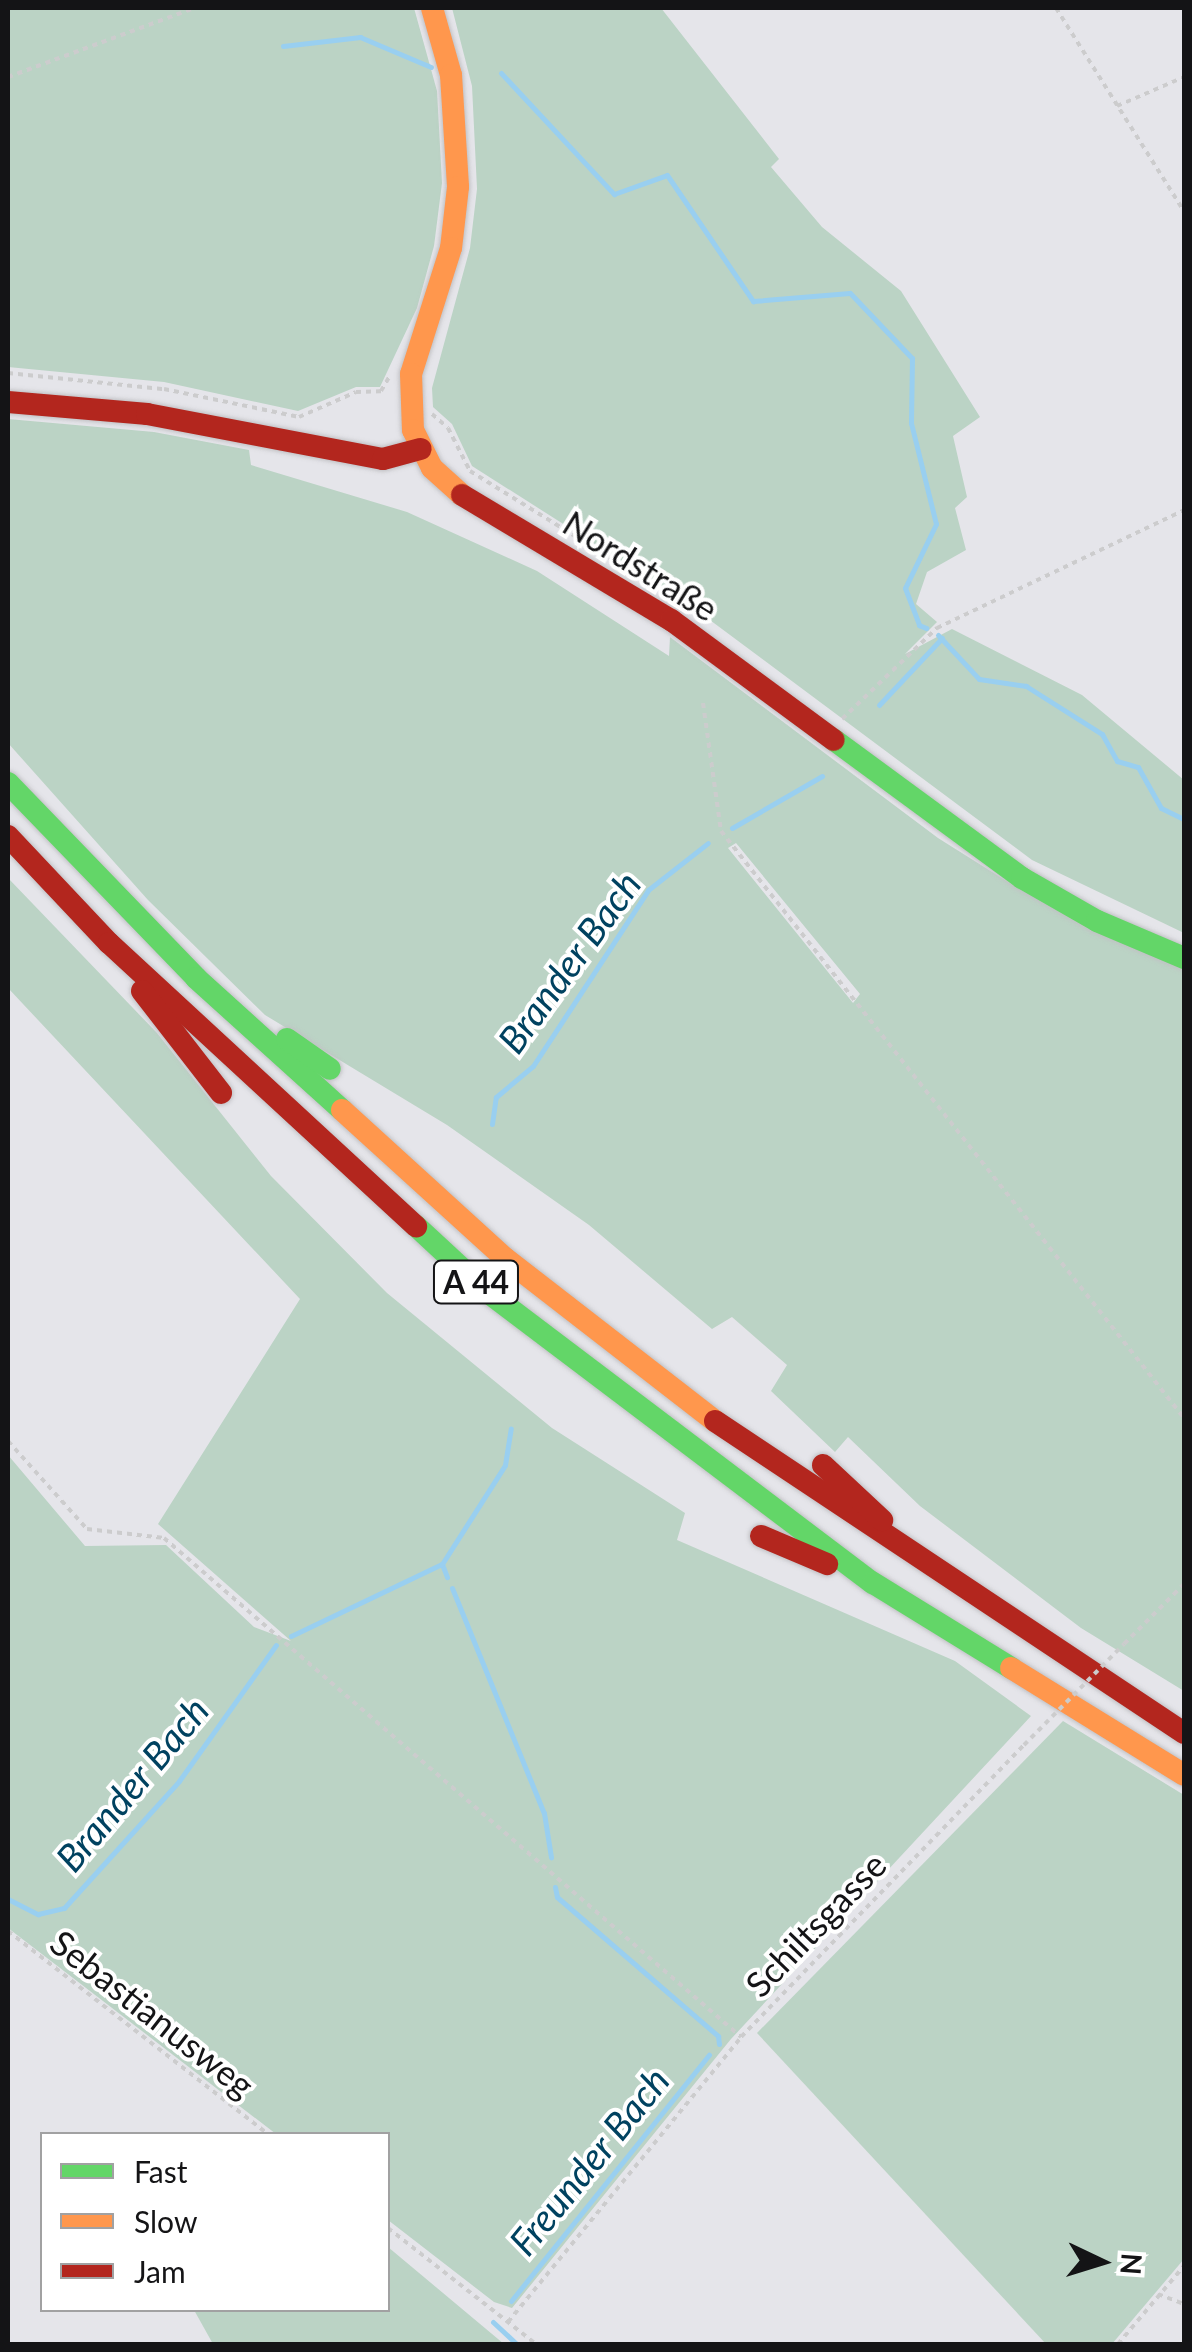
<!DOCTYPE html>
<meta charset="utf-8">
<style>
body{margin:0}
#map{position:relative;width:1192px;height:2352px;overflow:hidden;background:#e5e5ea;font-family:Lato,sans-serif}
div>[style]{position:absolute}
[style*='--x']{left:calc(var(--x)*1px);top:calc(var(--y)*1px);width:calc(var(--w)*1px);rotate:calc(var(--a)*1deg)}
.green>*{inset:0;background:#bbd3c5}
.stream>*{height:5px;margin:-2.5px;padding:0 2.5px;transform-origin:2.5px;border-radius:2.5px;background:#99cff0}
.path>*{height:4px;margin-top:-2px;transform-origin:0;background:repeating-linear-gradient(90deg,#cccccd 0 5px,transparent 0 10px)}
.roads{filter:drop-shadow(0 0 2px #c1c1c4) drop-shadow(0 0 2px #c1c1c4)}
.fast>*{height:22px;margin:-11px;padding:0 11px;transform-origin:11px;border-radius:11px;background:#63d668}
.slow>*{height:22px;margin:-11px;padding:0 11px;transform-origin:11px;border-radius:11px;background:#ff974d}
.jam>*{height:22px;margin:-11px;padding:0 11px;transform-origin:11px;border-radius:11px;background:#b3261e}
.path-bridge>*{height:4px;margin-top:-2px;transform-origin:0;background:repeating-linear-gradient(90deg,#cccccd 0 5px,transparent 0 10px)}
span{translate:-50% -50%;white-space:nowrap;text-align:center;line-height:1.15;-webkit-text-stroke:8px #fff;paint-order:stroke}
.shield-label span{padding:2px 8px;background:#fff;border:2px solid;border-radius:8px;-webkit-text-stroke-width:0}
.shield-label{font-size:32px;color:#141416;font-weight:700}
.street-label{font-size:35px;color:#141416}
.water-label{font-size:38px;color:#004260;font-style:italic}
.frame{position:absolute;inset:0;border:10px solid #141416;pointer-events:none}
.legend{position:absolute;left:40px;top:2132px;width:350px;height:180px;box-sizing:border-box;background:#fff;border:2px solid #a1a1a2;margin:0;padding:12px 18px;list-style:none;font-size:30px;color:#141416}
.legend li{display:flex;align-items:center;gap:20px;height:50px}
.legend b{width:50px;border:2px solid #a1a1a2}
.north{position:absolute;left:1052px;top:2212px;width:100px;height:100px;-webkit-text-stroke:8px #fff;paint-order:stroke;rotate:94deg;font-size:28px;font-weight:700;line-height:40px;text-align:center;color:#141416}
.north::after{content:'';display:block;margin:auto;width:35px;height:45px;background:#141416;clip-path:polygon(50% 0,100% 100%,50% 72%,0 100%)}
</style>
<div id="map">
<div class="green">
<div style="clip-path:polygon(8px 8px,414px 8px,437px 91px,442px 183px,434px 246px,417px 308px,380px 387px,356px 387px,298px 411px,164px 382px,8px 367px)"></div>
<div style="clip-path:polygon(452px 8px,661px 8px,779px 159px,771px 167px,822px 227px,901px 291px,980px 417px,953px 436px,967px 497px,955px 508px,966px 550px,927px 572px,916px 604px,937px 622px,905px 654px,952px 629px,1082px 695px,1184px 780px,1184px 933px,1032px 860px,683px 600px,472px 466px,452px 424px,433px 407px,432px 388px,470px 248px,477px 189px,472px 86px)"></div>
<div style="clip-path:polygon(evenodd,8px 419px,154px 432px,249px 450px,251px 465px,407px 512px,537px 571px,669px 656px,670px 637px,938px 838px,1016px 887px,1092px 931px,1184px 968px,1184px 1691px,1081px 1628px,920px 1506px,848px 1437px,835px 1452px,771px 1391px,787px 1365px,732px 1317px,712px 1329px,589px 1225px,447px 1125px,265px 1015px,148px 900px,8px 743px,8px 419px,736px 843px,860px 994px,853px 1003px,728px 848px,736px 843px)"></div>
<div style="clip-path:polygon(8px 878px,157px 1033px,271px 1176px,387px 1293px,552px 1428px,685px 1513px,677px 1540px,955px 1661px,1031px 1716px,731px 2039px,512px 2308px,494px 2302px,388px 2220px,388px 2134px,276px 2134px,8px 1928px,8px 1455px,85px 1546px,166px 1545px,254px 1627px,291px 1641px,158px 1524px,300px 1299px,8px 988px)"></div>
<div style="clip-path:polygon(1063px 1721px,1184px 1795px,1184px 2259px,1112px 2344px,1046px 2344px,757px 2033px)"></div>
<div style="clip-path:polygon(388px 2247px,504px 2344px,213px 2344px,194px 2310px,388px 2310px)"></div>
</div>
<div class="stream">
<div style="--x:283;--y:46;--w:78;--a:-6.7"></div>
<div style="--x:360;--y:37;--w:77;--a:22.9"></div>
<div style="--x:501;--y:73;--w:166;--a:47"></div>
<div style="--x:614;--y:194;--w:56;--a:-19.7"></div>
<div style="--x:667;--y:175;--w:153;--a:55.7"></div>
<div style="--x:753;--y:301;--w:97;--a:-4.7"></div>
<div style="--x:850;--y:293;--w:90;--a:46.4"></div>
<div style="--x:912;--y:358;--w:65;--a:90.9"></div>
<div style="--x:911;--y:423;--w:104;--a:76.1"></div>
<div style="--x:936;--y:524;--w:71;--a:115.8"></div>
<div style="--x:905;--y:588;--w:40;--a:69"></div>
<div style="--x:919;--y:625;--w:8;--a:23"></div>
<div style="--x:938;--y:635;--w:60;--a:47"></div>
<div style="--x:979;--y:679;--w:48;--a:8.5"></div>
<div style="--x:1026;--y:686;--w:90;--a:32.3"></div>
<div style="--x:1102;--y:734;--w:31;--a:61"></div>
<div style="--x:1117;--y:761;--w:22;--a:16"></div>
<div style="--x:1138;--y:767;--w:47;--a:60.7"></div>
<div style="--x:1161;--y:808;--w:25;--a:26"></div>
<div style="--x:879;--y:705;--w:92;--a:-46.8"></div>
<div style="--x:732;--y:828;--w:104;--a:-30"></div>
<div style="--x:492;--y:1124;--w:27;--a:-82"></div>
<div style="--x:496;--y:1097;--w:48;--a:-40"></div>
<div style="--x:533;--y:1066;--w:210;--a:-56.8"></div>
<div style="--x:648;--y:890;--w:76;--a:-38.1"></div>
<div style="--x:442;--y:1564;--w:14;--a:69"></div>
<div style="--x:452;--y:1588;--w:243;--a:67.8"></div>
<div style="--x:544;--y:1813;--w:45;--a:81"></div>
<div style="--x:291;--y:1636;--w:167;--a:-25.5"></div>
<div style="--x:442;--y:1564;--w:117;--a:-57.5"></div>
<div style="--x:505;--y:1465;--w:37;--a:-81"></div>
<div style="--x:555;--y:1887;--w:10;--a:79"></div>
<div style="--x:557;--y:1897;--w:213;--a:40.8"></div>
<div style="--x:718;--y:2036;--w:8;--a:83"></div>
<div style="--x:8;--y:1899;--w:34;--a:27"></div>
<div style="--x:38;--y:1914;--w:27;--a:-13"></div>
<div style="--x:64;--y:1908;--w:171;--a:-47.8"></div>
<div style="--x:179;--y:1781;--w:167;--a:-54.5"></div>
<div style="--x:511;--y:2301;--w:316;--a:-51.2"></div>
<div style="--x:493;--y:2322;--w:33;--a:43"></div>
</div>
<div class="path">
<div style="--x:1056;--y:8;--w:240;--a:57.8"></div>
<div style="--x:8;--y:77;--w:199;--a:-20.3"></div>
<div style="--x:1117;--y:106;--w:73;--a:-23.4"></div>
<div style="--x:8;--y:373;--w:157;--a:5.9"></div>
<div style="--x:164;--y:389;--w:138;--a:11.7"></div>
<div style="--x:299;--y:417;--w:62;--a:-23.7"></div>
<div style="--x:356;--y:392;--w:25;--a:-2"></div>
<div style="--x:381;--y:391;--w:16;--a:-60"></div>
<div style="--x:432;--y:414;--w:21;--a:41"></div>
<div style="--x:448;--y:428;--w:48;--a:62.9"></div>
<div style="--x:470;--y:471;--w:192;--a:31.8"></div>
<div style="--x:703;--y:703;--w:129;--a:82"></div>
<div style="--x:721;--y:831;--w:748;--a:51.74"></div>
<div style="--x:842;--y:719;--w:132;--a:-43.8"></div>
<div style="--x:937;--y:628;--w:274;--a:-25.5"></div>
<div style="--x:8;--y:1441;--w:118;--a:48.1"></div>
<div style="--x:87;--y:1529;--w:78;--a:6.7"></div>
<div style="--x:164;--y:1538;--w:763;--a:40.85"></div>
<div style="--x:1124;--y:1644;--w:85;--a:-45"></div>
<div style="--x:8;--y:1931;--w:330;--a:38"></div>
<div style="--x:388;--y:2228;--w:188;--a:38.1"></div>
<div style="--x:1158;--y:2294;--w:28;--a:21"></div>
<div style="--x:508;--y:2322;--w:368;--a:-50.7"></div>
<div style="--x:741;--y:2037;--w:407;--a:-45.9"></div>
<div style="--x:1118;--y:2344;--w:102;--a:-49.8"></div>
</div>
<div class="roads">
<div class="fast">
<div style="--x:834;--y:740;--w:233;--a:36.3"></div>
<div style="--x:1022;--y:878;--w:86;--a:29.8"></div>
<div style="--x:1097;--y:921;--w:95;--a:23"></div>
<div style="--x:8;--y:783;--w:271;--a:46"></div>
<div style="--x:196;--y:978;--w:197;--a:42.1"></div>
<div style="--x:287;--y:1039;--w:52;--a:34.9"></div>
<div style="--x:416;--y:1226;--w:94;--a:42.8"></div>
<div style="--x:485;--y:1290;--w:486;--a:37.1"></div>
<div style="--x:873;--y:1583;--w:162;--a:31.6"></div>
</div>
<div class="slow">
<div style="--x:432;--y:8;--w:70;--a:74.2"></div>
<div style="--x:451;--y:75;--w:112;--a:86.4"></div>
<div style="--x:458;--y:187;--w:61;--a:96.5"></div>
<div style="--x:451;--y:248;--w:132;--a:107.6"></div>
<div style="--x:411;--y:374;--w:56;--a:88"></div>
<div style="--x:413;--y:430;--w:42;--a:63.4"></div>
<div style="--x:432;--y:468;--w:40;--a:42"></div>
<div style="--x:342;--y:1110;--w:222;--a:42.3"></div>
<div style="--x:506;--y:1259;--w:264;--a:37.8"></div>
<div style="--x:1011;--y:1668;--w:203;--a:31.7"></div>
</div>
<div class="jam">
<div style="--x:8;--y:402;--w:140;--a:4.9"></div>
<div style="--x:147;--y:414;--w:240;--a:10.8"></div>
<div style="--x:383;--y:459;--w:39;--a:-15"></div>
<div style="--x:462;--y:495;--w:244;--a:30.9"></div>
<div style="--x:671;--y:620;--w:202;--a:36.4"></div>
<div style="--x:8;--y:836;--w:147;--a:46.7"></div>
<div style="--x:109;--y:943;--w:418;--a:42.7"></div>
<div style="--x:142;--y:991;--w:129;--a:52.2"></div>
<div style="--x:715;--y:1421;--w:563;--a:33.63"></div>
<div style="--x:823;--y:1465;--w:81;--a:43"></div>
<div style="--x:761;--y:1536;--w:72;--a:23"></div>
</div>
</div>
<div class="path-bridge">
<div style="--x:1024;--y:1745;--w:142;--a:-45.3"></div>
</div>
<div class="shield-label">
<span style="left:476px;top:1282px">A 44</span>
</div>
<div class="street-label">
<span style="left:641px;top:565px;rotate:32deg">Nordstraße</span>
<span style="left:815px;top:1924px;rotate:-46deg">Schiltsgasse</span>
<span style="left:153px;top:2013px;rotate:38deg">Sebastianusweg</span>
</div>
<div class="water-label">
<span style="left:569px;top:962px;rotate:-54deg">Brander Bach</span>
<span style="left:132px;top:1784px;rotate:-50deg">Brander Bach</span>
<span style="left:589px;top:2161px;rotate:-51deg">Freunder Bach</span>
</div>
<div class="frame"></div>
<ul class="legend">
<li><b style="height:12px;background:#63d668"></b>Fast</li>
<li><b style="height:12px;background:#ff974d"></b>Slow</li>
<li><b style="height:12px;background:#b3261e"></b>Jam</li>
</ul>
<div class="north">N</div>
</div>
